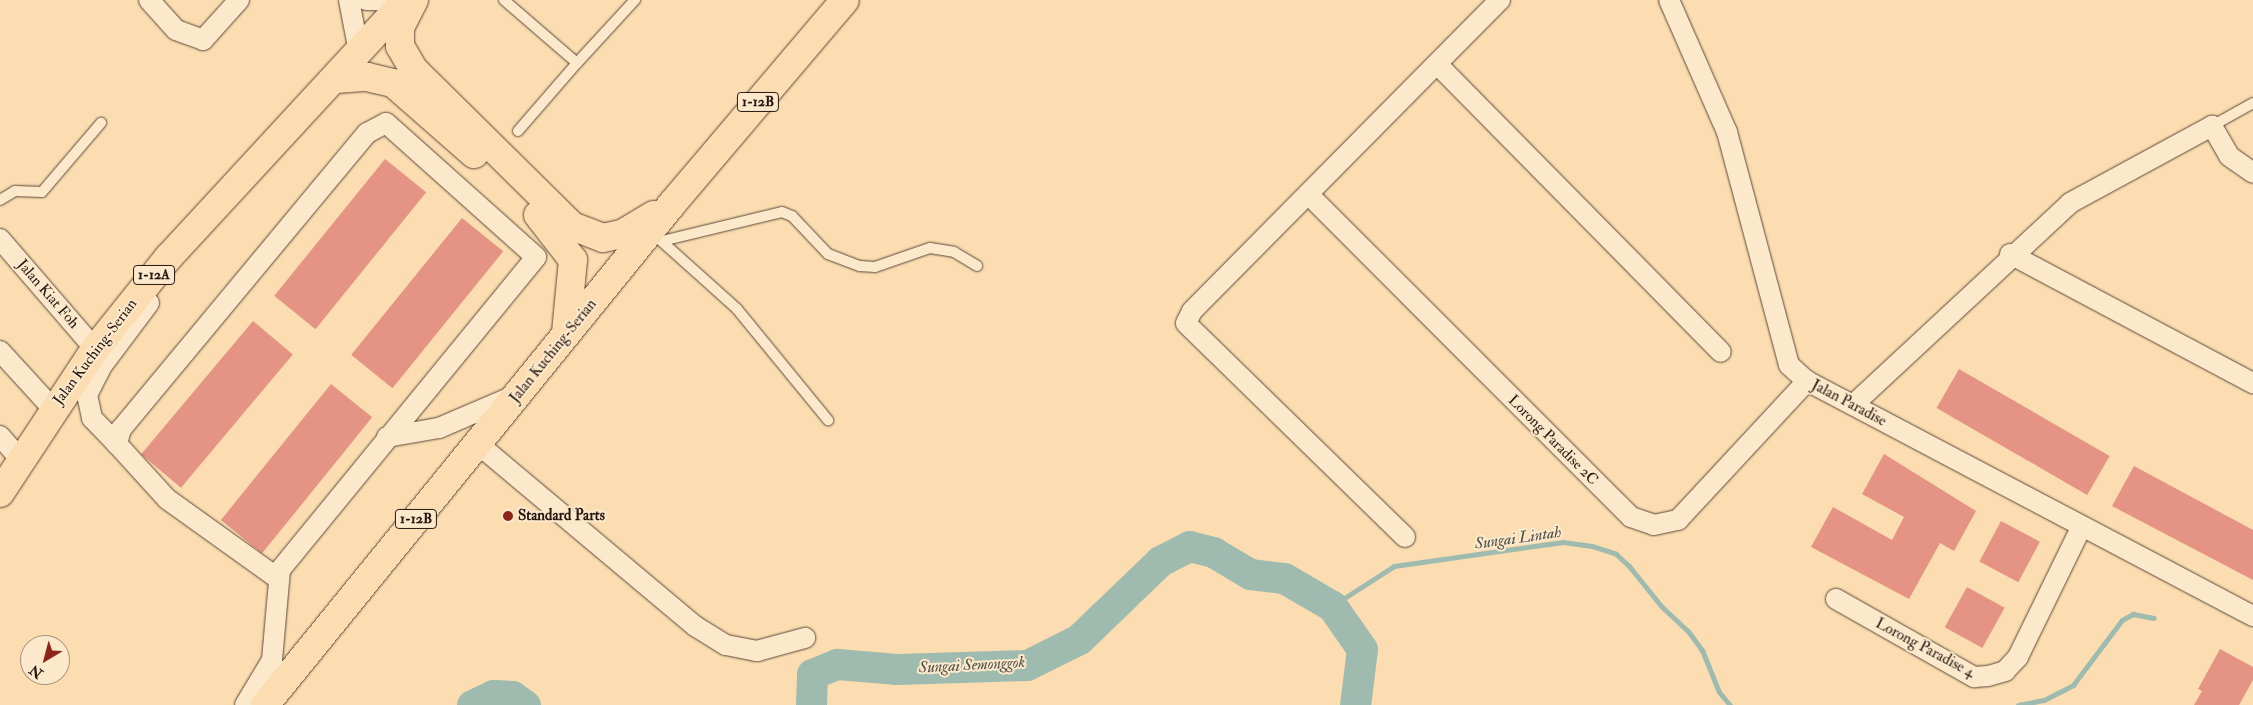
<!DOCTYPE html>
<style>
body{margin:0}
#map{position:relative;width:2253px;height:705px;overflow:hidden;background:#fbddb1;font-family:"IM FELL Double Pica",serif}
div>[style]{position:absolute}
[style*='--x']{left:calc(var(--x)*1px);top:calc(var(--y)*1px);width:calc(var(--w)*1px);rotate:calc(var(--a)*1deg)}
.stream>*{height:5px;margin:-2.5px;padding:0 2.5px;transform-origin:2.5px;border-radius:2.5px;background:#9fbbaf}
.river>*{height:31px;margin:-15.5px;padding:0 15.5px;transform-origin:15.5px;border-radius:15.5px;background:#9fbbaf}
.building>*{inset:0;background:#e59384;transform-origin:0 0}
.roads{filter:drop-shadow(0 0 1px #5c4838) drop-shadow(0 0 1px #5c4838)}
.service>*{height:10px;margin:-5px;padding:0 5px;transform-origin:5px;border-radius:5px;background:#fce9cc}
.minor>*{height:20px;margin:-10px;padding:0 10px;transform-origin:10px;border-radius:10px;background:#fce9cc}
.trunk>*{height:28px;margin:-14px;padding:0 14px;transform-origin:14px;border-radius:14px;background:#fbddb1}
.dots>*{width:14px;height:14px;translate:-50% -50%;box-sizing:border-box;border:2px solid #fce9cc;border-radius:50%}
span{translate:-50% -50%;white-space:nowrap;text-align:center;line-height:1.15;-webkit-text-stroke:4px #fce9cc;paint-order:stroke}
.shield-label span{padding:1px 4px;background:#fce9cc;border:1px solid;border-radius:4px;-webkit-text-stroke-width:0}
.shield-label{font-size:14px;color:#271610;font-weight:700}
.street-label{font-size:15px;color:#271610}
.poi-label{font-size:15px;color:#271610;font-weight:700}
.left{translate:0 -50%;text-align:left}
.water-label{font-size:16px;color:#515048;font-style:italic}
.north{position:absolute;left:20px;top:635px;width:50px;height:50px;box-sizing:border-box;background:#fce9cc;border:1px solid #a79581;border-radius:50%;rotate:217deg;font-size:14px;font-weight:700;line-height:20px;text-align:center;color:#271610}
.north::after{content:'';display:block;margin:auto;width:18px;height:22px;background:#8f2418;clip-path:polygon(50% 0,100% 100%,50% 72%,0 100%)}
</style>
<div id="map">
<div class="stream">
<div style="--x:1332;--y:606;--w:74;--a:-32.8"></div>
<div style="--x:1394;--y:566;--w:171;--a:-8.1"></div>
<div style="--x:1563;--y:542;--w:29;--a:8"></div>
<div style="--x:1592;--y:546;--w:25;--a:18"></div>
<div style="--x:1616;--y:554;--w:18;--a:43"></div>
<div style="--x:1629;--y:566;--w:51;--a:51.3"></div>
<div style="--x:1661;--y:606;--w:37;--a:43"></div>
<div style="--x:1688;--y:631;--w:24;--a:54"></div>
<div style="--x:1702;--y:650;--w:45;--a:68"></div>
<div style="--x:1719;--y:692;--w:17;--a:50"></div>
<div style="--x:2018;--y:705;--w:26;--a:-11"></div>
<div style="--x:2044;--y:700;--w:33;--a:-27"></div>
<div style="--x:2073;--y:685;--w:81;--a:-53"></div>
<div style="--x:2122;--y:620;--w:13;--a:-29"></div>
<div style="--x:2133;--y:614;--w:21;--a:11"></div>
</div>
<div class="river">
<div style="--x:472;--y:705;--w:23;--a:-25"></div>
<div style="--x:493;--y:695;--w:19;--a:3"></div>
<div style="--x:512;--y:696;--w:16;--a:35"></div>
<div style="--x:811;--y:705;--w:31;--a:-88"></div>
<div style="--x:812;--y:674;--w:27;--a:-22"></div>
<div style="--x:837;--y:664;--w:60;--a:4.8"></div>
<div style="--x:897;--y:669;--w:130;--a:-1.8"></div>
<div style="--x:1027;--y:665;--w:58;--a:-26.6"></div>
<div style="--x:1079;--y:639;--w:112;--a:-43.9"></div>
<div style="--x:1160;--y:561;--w:33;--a:-27"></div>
<div style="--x:1189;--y:546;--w:25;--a:14"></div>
<div style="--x:1213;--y:552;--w:43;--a:30.7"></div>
<div style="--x:1250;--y:574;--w:34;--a:7"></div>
<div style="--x:1284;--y:578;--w:56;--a:30.3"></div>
<div style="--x:1332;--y:606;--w:52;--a:55.1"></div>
<div style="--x:1362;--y:649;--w:56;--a:97.1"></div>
</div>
<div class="building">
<div style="left:385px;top:159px;width:53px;height:176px;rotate:39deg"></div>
<div style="left:462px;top:218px;width:53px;height:176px;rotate:39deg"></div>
<div style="left:253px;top:321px;width:52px;height:174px;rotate:40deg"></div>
<div style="left:1959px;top:369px;width:174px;height:45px;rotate:30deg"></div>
<div style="left:331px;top:384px;width:53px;height:175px;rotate:39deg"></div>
<div style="clip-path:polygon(1884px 454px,1976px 511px,1954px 551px,1940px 543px,1909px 599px,1811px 547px,1833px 507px,1892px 540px,1904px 517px,1862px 494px)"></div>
<div style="clip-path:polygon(2134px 466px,2253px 530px,2253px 580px,2112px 506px)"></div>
<div style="left:2001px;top:521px;width:44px;height:46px;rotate:28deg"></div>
<div style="left:1967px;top:587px;width:43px;height:46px;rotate:29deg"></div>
<div style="clip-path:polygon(2220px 649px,2253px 667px,2253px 680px,2239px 705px,2194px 705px,2202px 691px,2198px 689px)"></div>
</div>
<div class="roads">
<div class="service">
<div style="--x:504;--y:0;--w:96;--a:40.8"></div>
<div style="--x:577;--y:63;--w:86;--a:-47.4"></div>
<div style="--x:2212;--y:126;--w:47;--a:-29.3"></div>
<div style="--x:518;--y:131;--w:90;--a:-49.1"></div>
<div style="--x:0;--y:200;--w:17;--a:-31"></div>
<div style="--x:15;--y:191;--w:27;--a:2"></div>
<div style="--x:42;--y:192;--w:91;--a:-49.5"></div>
<div style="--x:658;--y:238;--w:106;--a:41.9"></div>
<div style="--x:737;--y:309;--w:144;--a:50.7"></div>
<div style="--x:662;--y:241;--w:123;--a:-13.6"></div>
<div style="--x:782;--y:212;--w:11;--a:22"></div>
<div style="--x:792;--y:216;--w:52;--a:46.5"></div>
<div style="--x:828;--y:254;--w:34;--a:21"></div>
<div style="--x:860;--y:266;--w:15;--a:4"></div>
<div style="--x:875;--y:267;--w:58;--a:-19.1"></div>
<div style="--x:930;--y:248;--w:24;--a:9"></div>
<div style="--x:954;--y:252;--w:27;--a:31"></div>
</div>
<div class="minor">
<div style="--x:149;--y:0;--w:40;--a:48"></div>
<div style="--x:176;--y:30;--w:29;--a:20"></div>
<div style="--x:203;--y:40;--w:54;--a:-48"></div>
<div style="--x:349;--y:0;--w:53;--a:79.1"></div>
<div style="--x:366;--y:0;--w:39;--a:1"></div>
<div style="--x:1669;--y:0;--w:144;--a:66.3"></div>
<div style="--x:1727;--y:132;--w:241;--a:75.1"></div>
<div style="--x:1789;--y:365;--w:24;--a:42"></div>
<div style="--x:1807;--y:381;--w:504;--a:27.79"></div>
<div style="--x:1437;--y:64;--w:404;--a:45.4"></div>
<div style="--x:1308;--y:194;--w:457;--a:45"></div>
<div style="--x:1631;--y:517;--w:24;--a:19"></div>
<div style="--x:1654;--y:525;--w:25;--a:-12"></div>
<div style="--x:1678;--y:520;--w:190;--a:-47.1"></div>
<div style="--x:0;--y:239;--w:145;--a:49.2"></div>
<div style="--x:2010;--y:254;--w:275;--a:28"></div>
<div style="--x:0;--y:351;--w:79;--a:47.6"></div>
<div style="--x:1853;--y:405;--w:296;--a:-42.9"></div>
<div style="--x:2070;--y:203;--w:162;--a:-28.5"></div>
<div style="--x:2212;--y:126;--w:34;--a:60"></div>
<div style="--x:2229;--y:156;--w:29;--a:35"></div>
<div style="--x:0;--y:436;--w:32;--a:49"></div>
<div style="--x:387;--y:437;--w:53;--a:-9.8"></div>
<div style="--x:439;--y:428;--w:84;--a:-23.2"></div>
<div style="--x:117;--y:444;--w:36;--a:-134"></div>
<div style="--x:92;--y:418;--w:24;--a:-102"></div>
<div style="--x:87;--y:395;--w:31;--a:-63"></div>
<div style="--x:101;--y:367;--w:80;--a:-53.1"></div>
<div style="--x:478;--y:444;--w:283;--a:40"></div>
<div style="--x:695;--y:626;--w:36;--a:32"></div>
<div style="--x:726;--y:645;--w:32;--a:11"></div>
<div style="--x:757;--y:651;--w:50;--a:-15.2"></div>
<div style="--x:1405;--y:537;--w:306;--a:-135.7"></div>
<div style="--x:1186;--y:323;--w:13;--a:-63"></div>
<div style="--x:1192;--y:311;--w:438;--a:-45.3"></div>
<div style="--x:1836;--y:599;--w:159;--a:29.5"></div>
<div style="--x:1974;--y:677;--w:14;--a:-4"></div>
<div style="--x:1988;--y:676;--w:18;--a:-16"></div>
<div style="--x:2005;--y:671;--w:19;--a:-47"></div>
<div style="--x:2018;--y:657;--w:144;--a:-64"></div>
<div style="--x:245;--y:705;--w:52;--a:-59"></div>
<div style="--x:272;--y:660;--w:90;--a:-84.9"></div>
<div style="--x:280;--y:570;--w:404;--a:-50.7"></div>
<div style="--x:536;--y:257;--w:201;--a:-138.2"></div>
<div style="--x:386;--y:123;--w:21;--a:152"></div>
<div style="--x:367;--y:133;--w:385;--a:129.7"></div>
<div style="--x:121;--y:429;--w:16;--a:105"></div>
<div style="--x:117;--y:444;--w:74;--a:47.7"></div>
<div style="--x:167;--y:499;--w:134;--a:35.6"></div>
</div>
<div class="trunk">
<div style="--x:414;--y:0;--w:31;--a:117"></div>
<div style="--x:400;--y:28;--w:18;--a:90"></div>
<div style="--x:400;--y:46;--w:28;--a:60"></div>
<div style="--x:414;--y:70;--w:222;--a:44.6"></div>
<div style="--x:572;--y:226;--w:33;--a:21"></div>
<div style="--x:603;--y:238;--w:19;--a:-12"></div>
<div style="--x:622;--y:234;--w:37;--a:-31"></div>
<div style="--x:336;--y:79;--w:31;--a:-4"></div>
<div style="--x:367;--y:77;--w:27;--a:13"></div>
<div style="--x:393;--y:83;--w:108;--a:41.2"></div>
<div style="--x:538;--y:215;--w:57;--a:52.1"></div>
<div style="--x:573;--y:260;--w:73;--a:95.5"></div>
<div style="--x:0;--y:493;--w:173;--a:-56.6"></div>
<div style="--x:95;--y:349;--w:117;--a:-51.3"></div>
<div style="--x:168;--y:258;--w:351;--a:-47.3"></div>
<div style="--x:265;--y:705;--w:645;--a:-50.91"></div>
<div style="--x:672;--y:204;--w:267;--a:-49.7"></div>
</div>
</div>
<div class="dots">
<div style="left:508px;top:516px;background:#8f2418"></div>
</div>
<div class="shield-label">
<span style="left:758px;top:102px">1-12B</span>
<span style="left:154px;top:275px">1-12A</span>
<span style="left:416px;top:519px">1-12B</span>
</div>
<div class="street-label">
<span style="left:48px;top:294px;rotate:49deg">Jalan Kiat Foh</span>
<span style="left:553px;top:351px;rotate:-51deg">Jalan Kuching-Serian</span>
<span style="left:95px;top:352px;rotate:-53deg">Jalan Kuching-Serian</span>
<span style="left:1849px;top:403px;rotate:28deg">Jalan Paradise</span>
<span style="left:1553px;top:440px;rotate:45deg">Lorong Paradise 2C</span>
<span style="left:1925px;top:648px;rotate:28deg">Lorong Paradise 4</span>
</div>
<div class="poi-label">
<span class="left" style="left:518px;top:516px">Standard Parts</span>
</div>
<div class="water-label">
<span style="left:1518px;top:538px;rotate:-8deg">Sungai Lintah</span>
<span style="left:972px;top:665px;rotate:-3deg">Sungai Semonggok</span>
</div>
<div class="north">N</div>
</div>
